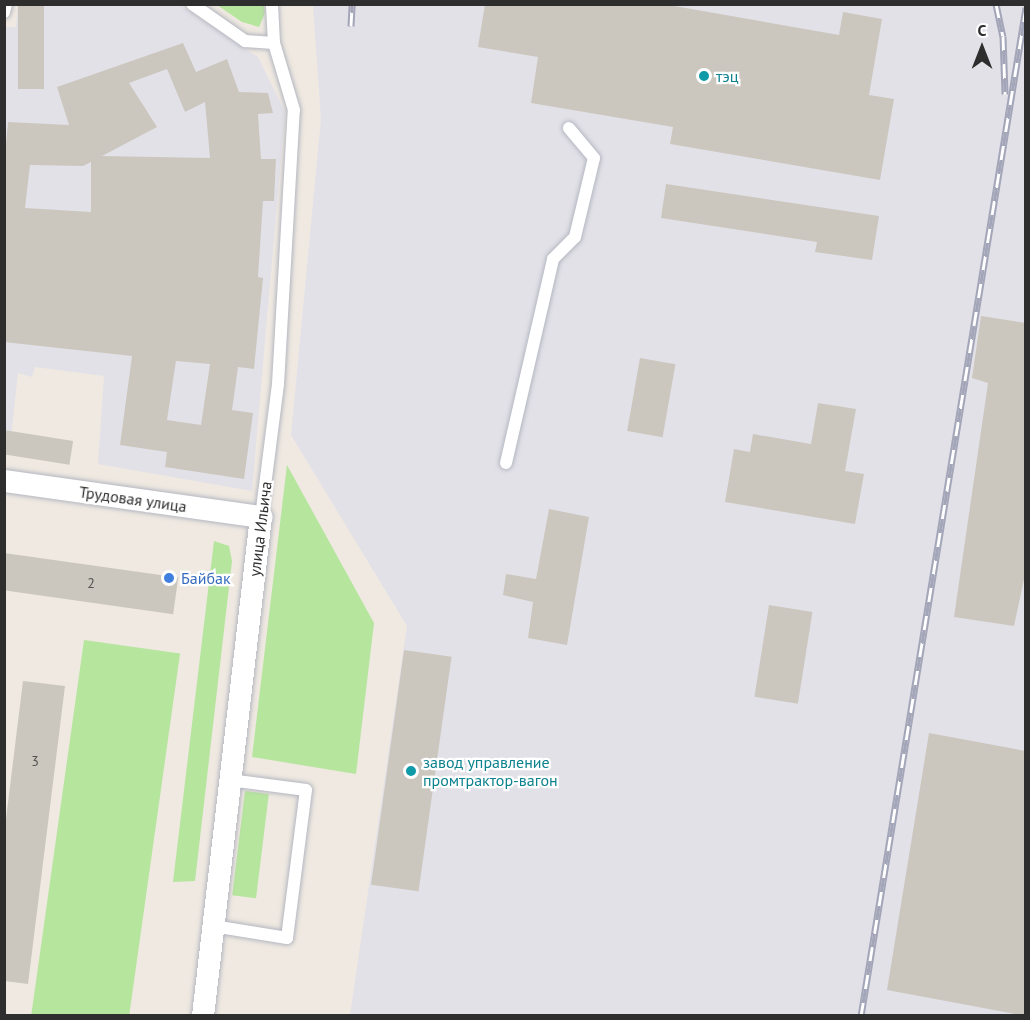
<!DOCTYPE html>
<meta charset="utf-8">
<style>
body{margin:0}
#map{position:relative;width:1030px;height:1020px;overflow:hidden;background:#efe9e1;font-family:"PT Sans",sans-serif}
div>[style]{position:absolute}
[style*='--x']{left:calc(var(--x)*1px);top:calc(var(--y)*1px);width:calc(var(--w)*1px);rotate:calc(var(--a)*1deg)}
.industrial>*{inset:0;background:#e3e1e8}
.green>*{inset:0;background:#b6e59e;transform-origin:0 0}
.building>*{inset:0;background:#cbc7bf;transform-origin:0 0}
.roads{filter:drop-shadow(0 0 2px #b4b7c1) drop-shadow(0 0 2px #b4b7c1)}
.service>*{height:12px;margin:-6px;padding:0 6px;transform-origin:6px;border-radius:6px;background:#fff}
.minor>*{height:22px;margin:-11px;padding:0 11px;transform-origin:11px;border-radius:11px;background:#fff}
.rail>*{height:7px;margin-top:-3.5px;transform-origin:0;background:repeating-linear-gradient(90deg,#fff 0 14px,#a3a6b8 0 28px);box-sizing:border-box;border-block:2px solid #a3a6b8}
.dots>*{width:16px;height:16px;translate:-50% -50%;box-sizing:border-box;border:3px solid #fff;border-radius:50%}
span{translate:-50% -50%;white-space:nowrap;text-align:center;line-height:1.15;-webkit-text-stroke:4.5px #fff;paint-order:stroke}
.number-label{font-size:14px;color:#555452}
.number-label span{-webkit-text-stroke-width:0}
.culture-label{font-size:16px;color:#0d838f}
.left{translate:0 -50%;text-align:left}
.street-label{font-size:16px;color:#2e2e2e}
.shop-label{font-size:16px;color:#366cbe}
.frame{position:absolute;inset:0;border:6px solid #2e2e2e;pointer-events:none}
.north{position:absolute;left:952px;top:18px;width:60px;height:60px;-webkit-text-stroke:4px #fff;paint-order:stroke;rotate:0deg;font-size:16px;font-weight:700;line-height:24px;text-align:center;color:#2e2e2e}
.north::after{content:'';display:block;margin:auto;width:21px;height:27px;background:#2e2e2e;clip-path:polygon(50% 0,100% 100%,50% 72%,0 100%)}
</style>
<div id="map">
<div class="industrial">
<div style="clip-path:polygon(18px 5px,180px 5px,258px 57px,285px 112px,252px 491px,98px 464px,104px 376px,35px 367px,32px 377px,18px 373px,11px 437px,5px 436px,5px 27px,16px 27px)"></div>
<div style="clip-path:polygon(313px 5px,1025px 5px,1025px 1015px,350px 1015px,407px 626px,291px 435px,321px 119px)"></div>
</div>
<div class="green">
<div style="clip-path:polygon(217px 5px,264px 5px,265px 13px,259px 27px,242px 22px)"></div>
<div style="clip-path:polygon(287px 465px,374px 623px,356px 774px,252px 757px)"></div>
<div style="clip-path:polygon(214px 541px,229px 546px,232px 561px,195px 881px,173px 882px)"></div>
<div style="left:84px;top:640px;width:97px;height:378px;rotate:8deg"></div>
<div style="left:245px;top:791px;width:24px;height:105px;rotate:7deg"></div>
</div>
<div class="building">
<div style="left:18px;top:4px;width:26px;height:85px"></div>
<div style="clip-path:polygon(485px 4px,663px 4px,839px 35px,843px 12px,882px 19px,869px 95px,894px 99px,880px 180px,670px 144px,673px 127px,531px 103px,538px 57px,478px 47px)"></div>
<div style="clip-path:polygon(evenodd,183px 43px,196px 72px,227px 59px,239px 92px,268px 93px,273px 113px,258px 114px,261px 159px,276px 159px,274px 201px,263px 201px,258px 277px,263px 278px,254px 369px,238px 367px,232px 410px,253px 413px,244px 479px,165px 467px,167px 452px,120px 445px,132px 356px,4px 342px,4px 167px,8px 122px,69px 125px,57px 87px,183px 43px,167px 69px,185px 112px,205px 102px,210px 158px,102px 156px,157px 127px,129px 83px,167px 69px,183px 43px,91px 162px,91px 212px,25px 208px,30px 165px,83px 166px,91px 162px,183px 43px,176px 361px,210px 364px,201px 425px,167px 420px,176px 361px)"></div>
<div style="clip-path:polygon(666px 184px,879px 216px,872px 260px,815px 252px,817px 242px,661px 218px)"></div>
<div style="clip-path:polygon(981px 316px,1026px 323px,1026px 570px,1014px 626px,954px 617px,988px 383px,972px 378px)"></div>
<div style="left:640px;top:358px;width:36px;height:74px;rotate:10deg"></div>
<div style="clip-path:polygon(818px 403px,856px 409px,845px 471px,864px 474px,855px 524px,725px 502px,734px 449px,750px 452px,753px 434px,811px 444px)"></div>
<div style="left:4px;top:430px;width:70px;height:24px;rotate:9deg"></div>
<div style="clip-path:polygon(549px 509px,589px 517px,567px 645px,528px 638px,533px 602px,503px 595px,506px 574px,536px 579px)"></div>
<div style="left:4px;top:553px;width:176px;height:37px;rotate:8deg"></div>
<div style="left:769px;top:605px;width:44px;height:93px;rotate:9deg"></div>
<div style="left:404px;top:650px;width:48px;height:237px;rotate:8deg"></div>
<div style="clip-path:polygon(23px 681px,65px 686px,28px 984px,4px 981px,4px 835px)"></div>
<div style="clip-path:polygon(929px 733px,1026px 751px,1026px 1016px,887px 990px)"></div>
</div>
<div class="roads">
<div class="service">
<div style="--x:192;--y:4;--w:65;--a:34.9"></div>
<div style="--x:245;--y:41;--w:29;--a:4"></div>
<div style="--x:4;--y:12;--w:8;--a:-76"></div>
<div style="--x:506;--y:463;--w:209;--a:-77"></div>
<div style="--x:553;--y:259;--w:31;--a:-45"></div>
<div style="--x:575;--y:237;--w:81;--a:-76.5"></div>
<div style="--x:594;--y:158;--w:39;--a:-130"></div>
<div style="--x:261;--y:517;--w:134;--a:-82.7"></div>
<div style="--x:278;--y:384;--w:274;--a:-86.7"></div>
<div style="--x:294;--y:110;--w:70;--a:-106.6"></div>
<div style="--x:274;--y:43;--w:39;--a:-93"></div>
<div style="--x:213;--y:926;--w:75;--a:9.2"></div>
<div style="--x:287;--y:938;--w:149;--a:-82.7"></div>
<div style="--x:306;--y:790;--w:77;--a:-172.5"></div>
</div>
<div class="minor">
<div style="--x:4;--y:481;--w:260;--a:8"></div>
<div style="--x:261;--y:517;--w:502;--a:96.63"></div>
</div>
</div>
<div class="rail">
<div style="--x:996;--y:4;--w:33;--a:78"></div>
<div style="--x:1003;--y:36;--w:58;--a:88"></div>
<div style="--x:351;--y:26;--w:22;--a:-87"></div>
<div style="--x:861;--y:1016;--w:1022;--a:-80.71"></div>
</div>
<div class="dots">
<div style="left:704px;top:76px;background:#0f9aa8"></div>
<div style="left:169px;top:578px;background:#3f7fe0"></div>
<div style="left:411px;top:771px;background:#0f9aa8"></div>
</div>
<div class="number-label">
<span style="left:91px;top:583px">2</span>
<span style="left:35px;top:761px">3</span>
</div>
<div class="culture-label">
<span class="left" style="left:716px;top:76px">тэц</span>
<span class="left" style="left:423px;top:771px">завод управление<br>промтрактор-вагон</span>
</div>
<div class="street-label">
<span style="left:133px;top:499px;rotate:8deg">Трудовая улица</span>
<span style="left:260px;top:529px;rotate:-83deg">улица Ильича</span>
</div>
<div class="shop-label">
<span class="left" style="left:181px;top:578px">Байбак</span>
</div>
<div class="frame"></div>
<div class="north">С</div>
</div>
